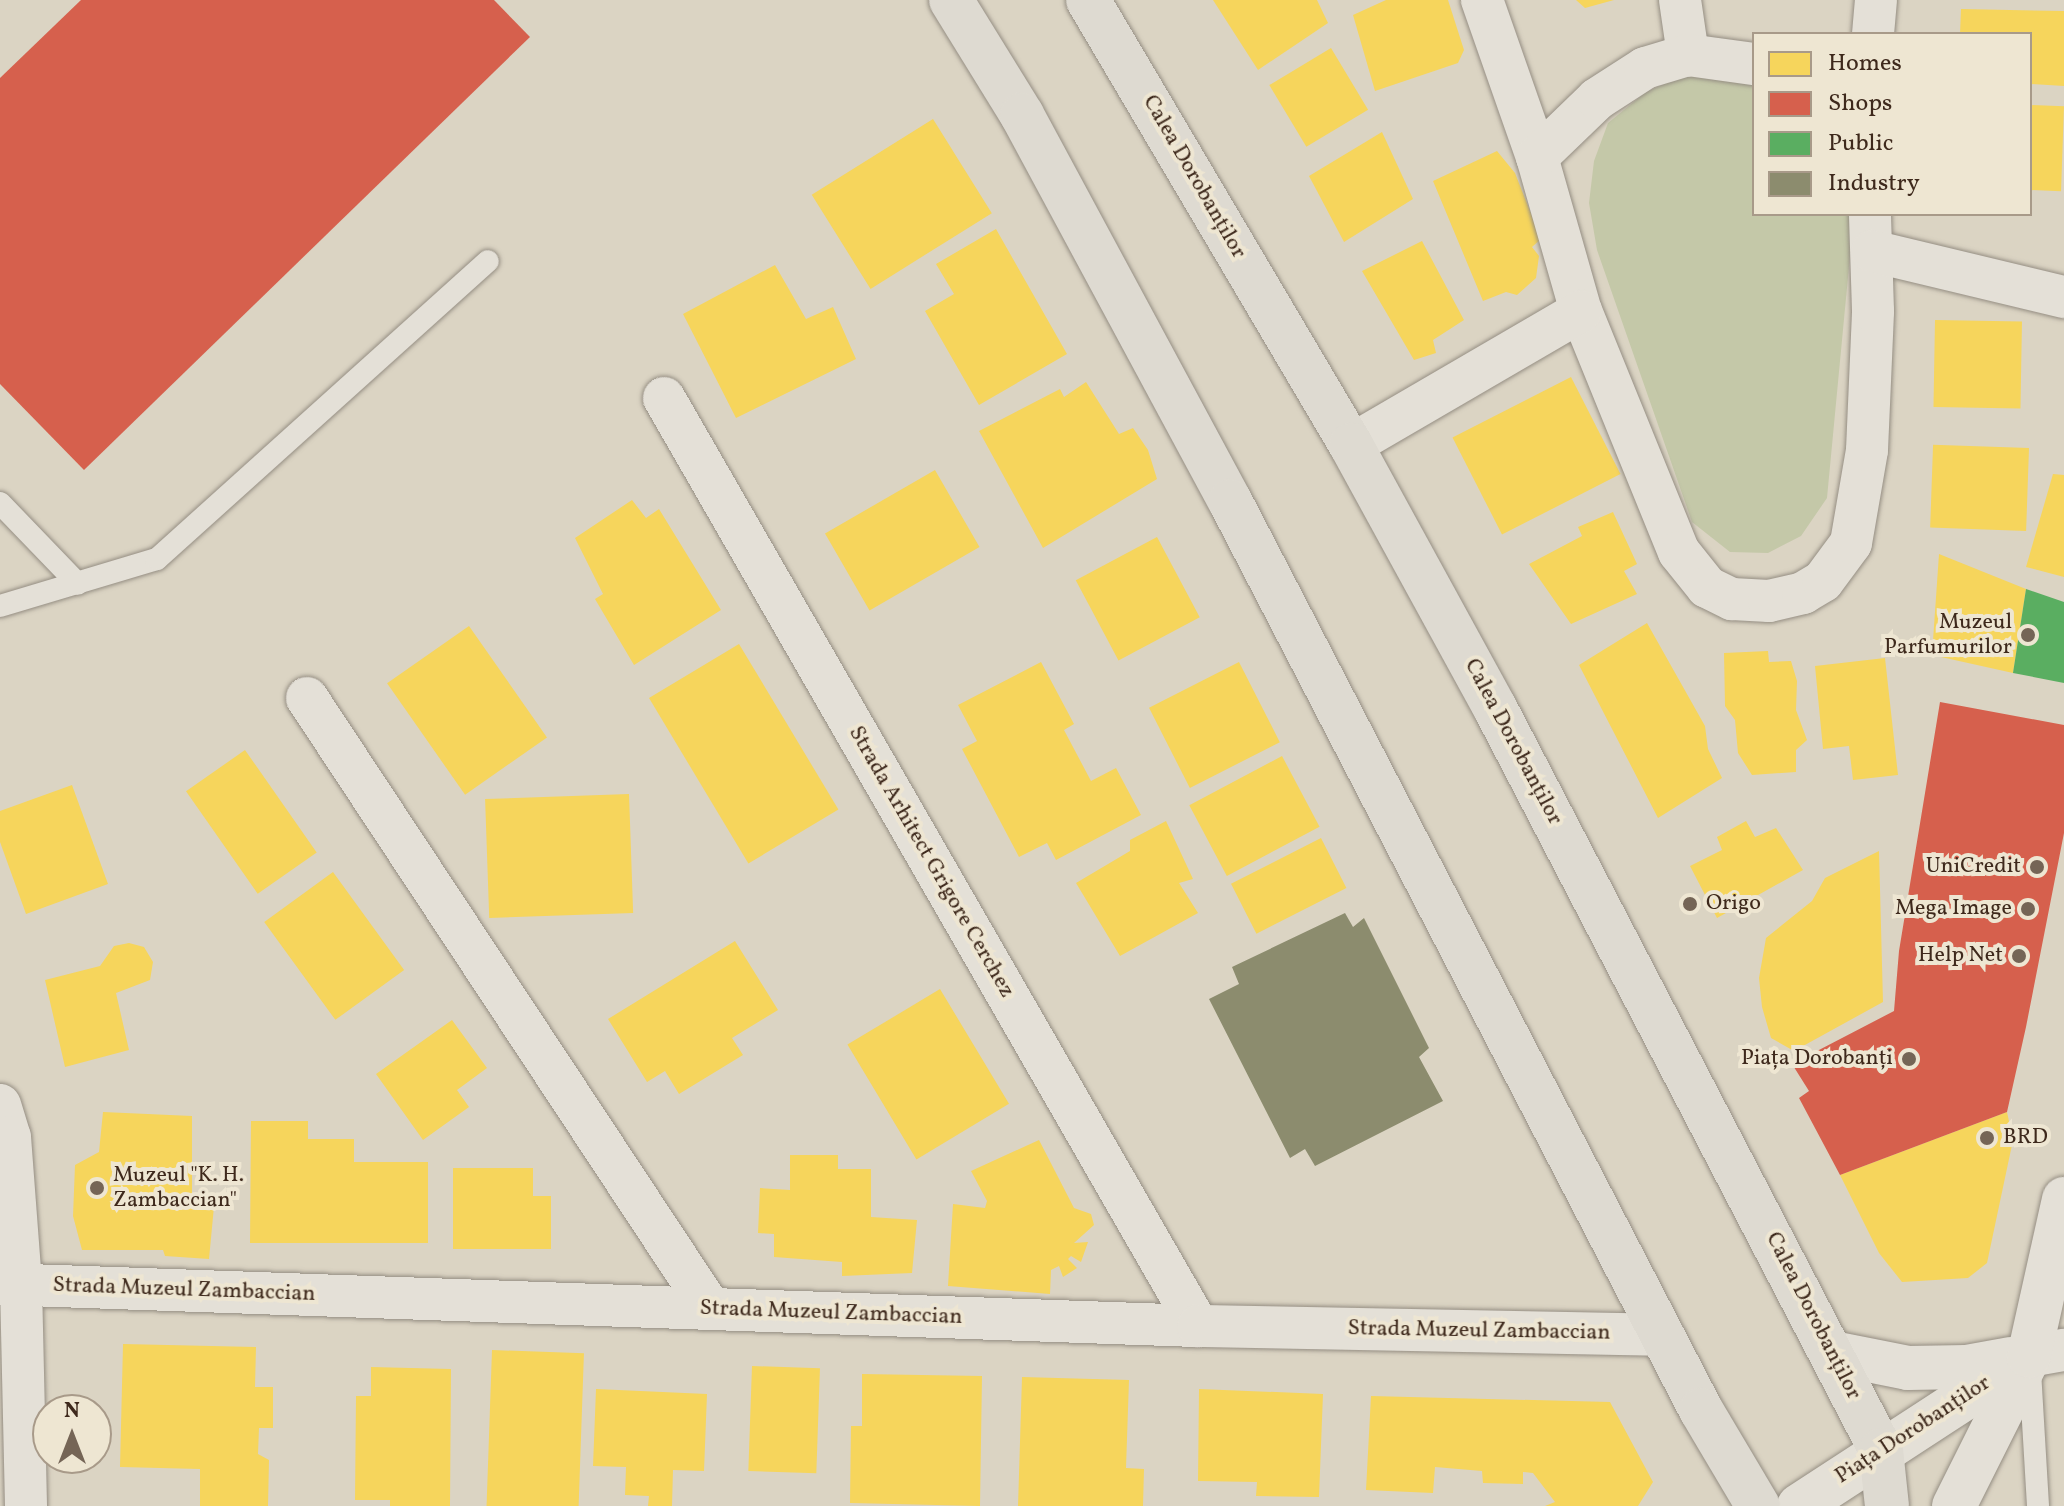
<!DOCTYPE html>
<meta charset="utf-8">
<style>
body{margin:0}
#map{position:relative;width:2064px;height:1506px;overflow:hidden;background:#dbd4c3;font-family:Vollkorn,serif}
div>[style]{position:absolute}
[style*='--x']{left:calc(var(--x)*1px);top:calc(var(--y)*1px);width:calc(var(--w)*1px);rotate:calc(var(--a)*1deg)}
.green>*{inset:0;background:#c4c8a8}
.homes>*{inset:0;background:#f6d55c;transform-origin:0 0}
.shops>*{inset:0;background:#d6604d}
.public>*{inset:0;background:#5aae61}
.industry>*{inset:0;background:#8c8c6e}
.roads{filter:drop-shadow(0 0 2px #958e83) drop-shadow(0 0 2px #958e83)}
.lane>*{height:22px;margin:-11px;padding:0 11px;transform-origin:11px;border-radius:11px;background:#e4e0d7}
.street>*{height:42px;margin:-21px;padding:0 21px;transform-origin:21px;border-radius:21px;background:#e4e0d7}
.secondary>*{height:44px;margin:-22px;padding:0 22px;transform-origin:22px;border-radius:22px;background:#e4e0d7}
.primary>*{height:44px;margin:-22px;padding:0 22px;transform-origin:22px;border-radius:22px;background:#dedad1}
.dots>*{width:22px;height:22px;translate:-50% -50%;box-sizing:border-box;border:4px solid #eee6d2;border-radius:50%}
span{translate:-50% -50%;white-space:nowrap;text-align:center;line-height:1.15;-webkit-text-stroke:8px #eee6d2;paint-order:stroke}
.street-label{font-size:22px;color:#3e291c}
.poi-label{font-size:22px;color:#3e291c}
.right{translate:-100% -50%;text-align:right}
.left{translate:0 -50%;text-align:left}
.legend{position:absolute;left:1752px;top:32px;width:280px;height:184px;box-sizing:border-box;background:#eee6d2;border:2px solid #a89a89;margin:0;padding:10px 14px;list-style:none;font-size:24px;color:#3e291c}
.legend li{display:flex;align-items:center;gap:16px;height:40px}
.legend b{width:40px;border:2px solid #a89a89}
.north{position:absolute;left:32px;top:1394px;width:80px;height:80px;box-sizing:border-box;background:#eee6d2;border:2px solid #a89a89;border-radius:50%;rotate:0deg;font-size:22px;font-weight:700;line-height:32px;text-align:center;color:#3e291c}
.north::after{content:'';display:block;margin:auto;width:28px;height:36px;background:#756556;clip-path:polygon(50% 0,100% 100%,50% 72%,0 100%)}
</style>
<div id="map">
<div class="green">
<div style="clip-path:polygon(1687px 74px,1754px 76px,1754px 214px,1854px 214px,1827px 498px,1801px 536px,1768px 553px,1730px 552px,1692px 522px,1597px 250px,1589px 203px,1594px 161px,1608px 123px,1646px 92px)"></div>
</div>
<div class="homes">
<div style="clip-path:polygon(1213px 0,1317px 0,1328px 23px,1258px 70px)"></div>
<div style="clip-path:polygon(1386px 0,1448px 0,1464px 50px,1458px 63px,1375px 91px,1353px 15px)"></div>
<div style="clip-path:polygon(1576px 0,1614px 0,1585px 8px)"></div>
<div style="clip-path:polygon(1961px 9px,2064px 11px,2064px 86px,2030px 84px,2030px 34px,1960px 34px)"></div>
<div style="left:1331px;top:48px;width:72px;height:72px;rotate:59deg"></div>
<div style="left:2030px;top:105px;width:34px;height:85px;rotate:2deg"></div>
<div style="left:933px;top:119px;width:111px;height:143px;rotate:58deg"></div>
<div style="clip-path:polygon(1382px 132px,1413px 199px,1344px 242px,1309px 176px)"></div>
<div style="clip-path:polygon(1497px 151px,1515px 173px,1541px 239px,1532px 247px,1539px 256px,1536px 278px,1517px 295px,1506px 292px,1483px 301px,1433px 181px)"></div>
<div style="clip-path:polygon(996px 229px,1067px 354px,979px 405px,925px 311px,954px 294px,936px 264px)"></div>
<div style="clip-path:polygon(1422px 241px,1464px 320px,1433px 340px,1436px 353px,1414px 360px,1362px 271px)"></div>
<div style="clip-path:polygon(775px 265px,806px 319px,833px 307px,856px 359px,736px 418px,683px 314px)"></div>
<div style="left:1935px;top:320px;width:87px;height:87px;rotate:1deg"></div>
<div style="left:1571px;top:377px;width:109px;height:133px;rotate:63deg"></div>
<div style="clip-path:polygon(1086px 382px,1119px 434px,1133px 428px,1148px 450px,1157px 479px,1043px 548px,979px 431px,1060px 389px,1064px 397px)"></div>
<div style="left:2029px;top:448px;width:83px;height:96px;rotate:92deg"></div>
<div style="left:935px;top:470px;width:89px;height:127px;rotate:60deg"></div>
<div style="clip-path:polygon(2053px 474px,2064px 475px,2064px 577px,2026px 567px)"></div>
<div style="clip-path:polygon(632px 500px,646px 518px,659px 509px,721px 610px,634px 665px,595px 599px,603px 594px,575px 538px)"></div>
<div style="clip-path:polygon(1613px 512px,1637px 564px,1624px 571px,1637px 594px,1571px 624px,1529px 564px,1582px 536px,1578px 527px)"></div>
<div style="left:1157px;top:537px;width:91px;height:92px;rotate:62deg"></div>
<div style="clip-path:polygon(1939px 554px,2026px 589px,2013px 673px,1932px 655px)"></div>
<div style="clip-path:polygon(1647px 623px,1705px 726px,1708px 749px,1722px 778px,1658px 818px,1579px 665px)"></div>
<div style="left:469px;top:626px;width:136px;height:100px;rotate:55deg"></div>
<div style="left:739px;top:644px;width:193px;height:105px;rotate:59deg"></div>
<div style="clip-path:polygon(1768px 651px,1769px 662px,1791px 661px,1797px 681px,1796px 710px,1807px 740px,1796px 750px,1796px 772px,1752px 775px,1738px 753px,1735px 720px,1725px 706px,1724px 653px)"></div>
<div style="clip-path:polygon(1885px 658px,1898px 775px,1853px 780px,1849px 746px,1823px 749px,1815px 666px)"></div>
<div style="clip-path:polygon(1041px 662px,1074px 724px,1064px 730px,1091px 781px,1116px 768px,1141px 815px,1056px 860px,1047px 843px,1019px 857px,962px 749px,977px 741px,958px 705px)"></div>
<div style="left:1239px;top:662px;width:90px;height:101px;rotate:63deg"></div>
<div style="left:245px;top:750px;width:125px;height:72px;rotate:55deg"></div>
<div style="left:1282px;top:756px;width:80px;height:105px;rotate:62deg"></div>
<div style="clip-path:polygon(72px 785px,108px 884px,26px 914px,0 842px,0 811px)"></div>
<div style="left:629px;top:794px;width:119px;height:144px;rotate:88deg"></div>
<div style="clip-path:polygon(1166px 821px,1193px 879px,1179px 883px,1198px 913px,1120px 956px,1076px 883px,1130px 851px,1130px 840px)"></div>
<div style="clip-path:polygon(1746px 821px,1755px 837px,1776px 828px,1803px 870px,1717px 918px,1690px 866px,1722px 850px,1717px 837px)"></div>
<div style="left:1321px;top:838px;width:56px;height:101px;rotate:63deg"></div>
<div style="clip-path:polygon(1879px 851px,1883px 1002px,1794px 1051px,1771px 1038px,1762px 1007px,1759px 978px,1766px 938px,1812px 901px,1825px 878px)"></div>
<div style="left:333px;top:872px;width:121px;height:85px;rotate:54deg"></div>
<div style="clip-path:polygon(735px 941px,778px 1010px,732px 1038px,743px 1055px,679px 1094px,665px 1071px,647px 1082px,608px 1019px)"></div>
<div style="clip-path:polygon(129px 943px,144px 947px,153px 962px,150px 980px,116px 993px,129px 1050px,65px 1067px,45px 980px,100px 966px,114px 946px)"></div>
<div style="left:940px;top:989px;width:134px;height:108px;rotate:59deg"></div>
<div style="clip-path:polygon(452px 1020px,487px 1068px,457px 1090px,469px 1107px,423px 1140px,376px 1074px)"></div>
<div style="clip-path:polygon(103px 1112px,192px 1116px,192px 1194px,215px 1196px,209px 1259px,165px 1256px,163px 1250px,82px 1250px,73px 1216px,75px 1165px,99px 1152px)"></div>
<div style="clip-path:polygon(2007px 1112px,2013px 1140px,1987px 1263px,1968px 1278px,1902px 1282px,1879px 1253px,1840px 1175px)"></div>
<div style="clip-path:polygon(251px 1121px,308px 1121px,308px 1139px,354px 1139px,354px 1162px,428px 1162px,428px 1243px,250px 1243px)"></div>
<div style="clip-path:polygon(1039px 1140px,1074px 1208px,1091px 1214px,1094px 1225px,1074px 1243px,1088px 1242px,1081px 1262px,1071px 1256px,1068px 1259px,1077px 1268px,1063px 1277px,1059px 1266px,1051px 1270px,1050px 1294px,948px 1286px,953px 1204px,985px 1208px,987px 1201px,971px 1171px)"></div>
<div style="clip-path:polygon(790px 1155px,838px 1155px,838px 1169px,871px 1169px,871px 1217px,917px 1220px,912px 1273px,842px 1276px,842px 1262px,774px 1257px,774px 1234px,758px 1233px,760px 1188px,790px 1190px)"></div>
<div style="clip-path:polygon(453px 1168px,533px 1168px,533px 1196px,551px 1196px,551px 1249px,453px 1249px)"></div>
<div style="clip-path:polygon(123px 1344px,256px 1347px,255px 1387px,273px 1387px,273px 1428px,259px 1428px,258px 1454px,269px 1460px,268px 1506px,200px 1506px,200px 1469px,120px 1467px)"></div>
<div style="left:492px;top:1350px;width:92px;height:156px;rotate:2deg"></div>
<div style="left:752px;top:1366px;width:68px;height:105px;rotate:2deg"></div>
<div style="clip-path:polygon(371px 1367px,451px 1369px,450px 1506px,390px 1506px,390px 1500px,355px 1500px,356px 1396px,371px 1396px)"></div>
<div style="clip-path:polygon(862px 1374px,982px 1376px,980px 1506px,850px 1503px,851px 1426px,862px 1426px)"></div>
<div style="clip-path:polygon(1022px 1377px,1129px 1380px,1126px 1468px,1144px 1469px,1143px 1506px,1018px 1506px)"></div>
<div style="clip-path:polygon(596px 1389px,707px 1394px,704px 1471px,673px 1470px,672px 1506px,648px 1506px,649px 1496px,625px 1495px,626px 1467px,593px 1466px)"></div>
<div style="clip-path:polygon(1199px 1389px,1323px 1394px,1319px 1497px,1256px 1496px,1257px 1482px,1198px 1481px)"></div>
<div style="clip-path:polygon(1371px 1396px,1610px 1402px,1653px 1482px,1638px 1506px,1545px 1506px,1555px 1502px,1533px 1473px,1523px 1472px,1523px 1484px,1483px 1483px,1482px 1471px,1435px 1467px,1433px 1493px,1366px 1490px)"></div>
</div>
<div class="shops">
<div style="clip-path:polygon(81px 0,494px 0,530px 37px,84px 470px,0 384px,0 78px)"></div>
<div style="clip-path:polygon(1940px 702px,2064px 725px,2064px 833px,2026px 1027px,2007px 1112px,1840px 1175px,1799px 1098px,1809px 1091px,1792px 1064px,1894px 1011px,1899px 951px)"></div>
</div>
<div class="public">
<div style="clip-path:polygon(2026px 589px,2064px 602px,2064px 683px,2013px 673px)"></div>
</div>
<div class="industry">
<div style="clip-path:polygon(1345px 913px,1353px 927px,1364px 918px,1429px 1048px,1419px 1057px,1443px 1101px,1315px 1166px,1305px 1149px,1290px 1158px,1209px 999px,1239px 984px,1232px 967px)"></div>
</div>
<div class="roads">
<div class="lane">
<div style="--x:0;--y:503;--w:112;--a:46.1"></div>
<div style="--x:0;--y:606;--w:164;--a:-16.7"></div>
<div style="--x:157;--y:559;--w:445;--a:-42"></div>
<div style="--x:2030;--y:1371;--w:135;--a:86.6"></div>
</div>
<div class="street">
<div style="--x:1482;--y:0;--w:166;--a:70.7"></div>
<div style="--x:1537;--y:157;--w:160;--a:74.1"></div>
<div style="--x:1581;--y:311;--w:260;--a:67.9"></div>
<div style="--x:1679;--y:552;--w:45;--a:51.3"></div>
<div style="--x:1707;--y:587;--w:28;--a:26"></div>
<div style="--x:1732;--y:599;--w:37;--a:3"></div>
<div style="--x:1769;--y:601;--w:35;--a:-13"></div>
<div style="--x:1803;--y:593;--w:23;--a:-31"></div>
<div style="--x:1823;--y:581;--w:47;--a:-53.6"></div>
<div style="--x:1851;--y:543;--w:94;--a:-80.2"></div>
<div style="--x:1867;--y:450;--w:139;--a:-87.5"></div>
<div style="--x:1873;--y:311;--w:97;--a:-91.8"></div>
<div style="--x:1680;--y:0;--w:56;--a:81.7"></div>
<div style="--x:1873;--y:34;--w:34;--a:-85"></div>
<div style="--x:1537;--y:157;--w:83;--a:-44"></div>
<div style="--x:1597;--y:99;--w:57;--a:-32.9"></div>
<div style="--x:1645;--y:68;--w:45;--a:-16.8"></div>
<div style="--x:1688;--y:55;--w:67;--a:7.8"></div>
<div style="--x:1872;--y:251;--w:197;--a:13.5"></div>
<div style="--x:664;--y:398;--w:1071;--a:60.08"></div>
<div style="--x:1351;--y:445;--w:266;--a:-30.2"></div>
<div style="--x:307;--y:698;--w:731;--a:56.55"></div>
<div style="--x:0;--y:1105;--w:34;--a:73"></div>
<div style="--x:10;--y:1137;--w:148;--a:85.7"></div>
<div style="--x:21;--y:1285;--w:221;--a:88.7"></div>
<div style="--x:0;--y:1284;--w:1199;--a:2.01"></div>
<div style="--x:1198;--y:1326;--w:465;--a:1.1"></div>
<div style="--x:2029;--y:1356;--w:36;--a:-10"></div>
</div>
<div class="secondary">
<div style="--x:1833;--y:1353;--w:76;--a:11.3"></div>
<div style="--x:1908;--y:1368;--w:59;--a:-1"></div>
<div style="--x:1967;--y:1367;--w:45;--a:-10.3"></div>
<div style="--x:1799;--y:1506;--w:275;--a:-33.1"></div>
<div style="--x:1954;--y:1506;--w:168;--a:-63.4"></div>
<div style="--x:2029;--y:1356;--w:161;--a:-77.4"></div>
</div>
<div class="primary">
<div style="--x:951;--y:0;--w:135;--a:58.3"></div>
<div style="--x:1022;--y:115;--w:438;--a:61.7"></div>
<div style="--x:1230;--y:501;--w:1024;--a:62.61"></div>
<div style="--x:1701;--y:1410;--w:112;--a:59.3"></div>
<div style="--x:1088;--y:0;--w:517;--a:59.42"></div>
<div style="--x:1351;--y:445;--w:300;--a:61.3"></div>
<div style="--x:1495;--y:708;--w:836;--a:62.52"></div>
<div style="--x:1881;--y:1450;--w:56;--a:83.9"></div>
</div>
</div>
<div class="dots">
<div style="left:2028px;top:635px;background:#756556"></div>
<div style="left:2037px;top:867px;background:#756556"></div>
<div style="left:1690px;top:904px;background:#756556"></div>
<div style="left:2028px;top:909px;background:#756556"></div>
<div style="left:2019px;top:956px;background:#756556"></div>
<div style="left:1909px;top:1059px;background:#756556"></div>
<div style="left:1987px;top:1138px;background:#756556"></div>
<div style="left:97px;top:1188px;background:#756556"></div>
</div>
<div class="street-label">
<span style="left:1194px;top:177px;rotate:60deg">Calea Dorobanților</span>
<span style="left:1513px;top:742px;rotate:62deg">Calea Dorobanților</span>
<span style="left:931px;top:862px;rotate:60deg">Strada Arhitect Grigore Cerchez</span>
<span style="left:184px;top:1290px;rotate:2deg">Strada Muzeul Zambaccian</span>
<span style="left:831px;top:1313px;rotate:2deg">Strada Muzeul Zambaccian</span>
<span style="left:1813px;top:1316px;rotate:63deg">Calea Dorobanților</span>
<span style="left:1479px;top:1331px;rotate:1deg">Strada Muzeul Zambaccian</span>
<span style="left:1913px;top:1430px;rotate:-33deg">Piața Dorobanților</span>
</div>
<div class="poi-label">
<span class="right" style="left:2012px;top:635px">Muzeul<br>Parfumurilor</span>
<span class="right" style="left:2021px;top:867px">UniCredit</span>
<span class="left" style="left:1706px;top:904px">Origo</span>
<span class="right" style="left:2012px;top:909px">Mega Image</span>
<span class="right" style="left:2003px;top:956px">Help Net</span>
<span class="right" style="left:1893px;top:1059px">Piața Dorobanți</span>
<span class="left" style="left:2003px;top:1138px">BRD</span>
<span class="left" style="left:113px;top:1188px">Muzeul "K. H.<br>Zambaccian"</span>
</div>
<ul class="legend">
<li><b style="height:22px;background:#f6d55c"></b>Homes</li>
<li><b style="height:22px;background:#d6604d"></b>Shops</li>
<li><b style="height:22px;background:#5aae61"></b>Public</li>
<li><b style="height:22px;background:#8c8c6e"></b>Industry</li>
</ul>
<div class="north">N</div>
</div>
